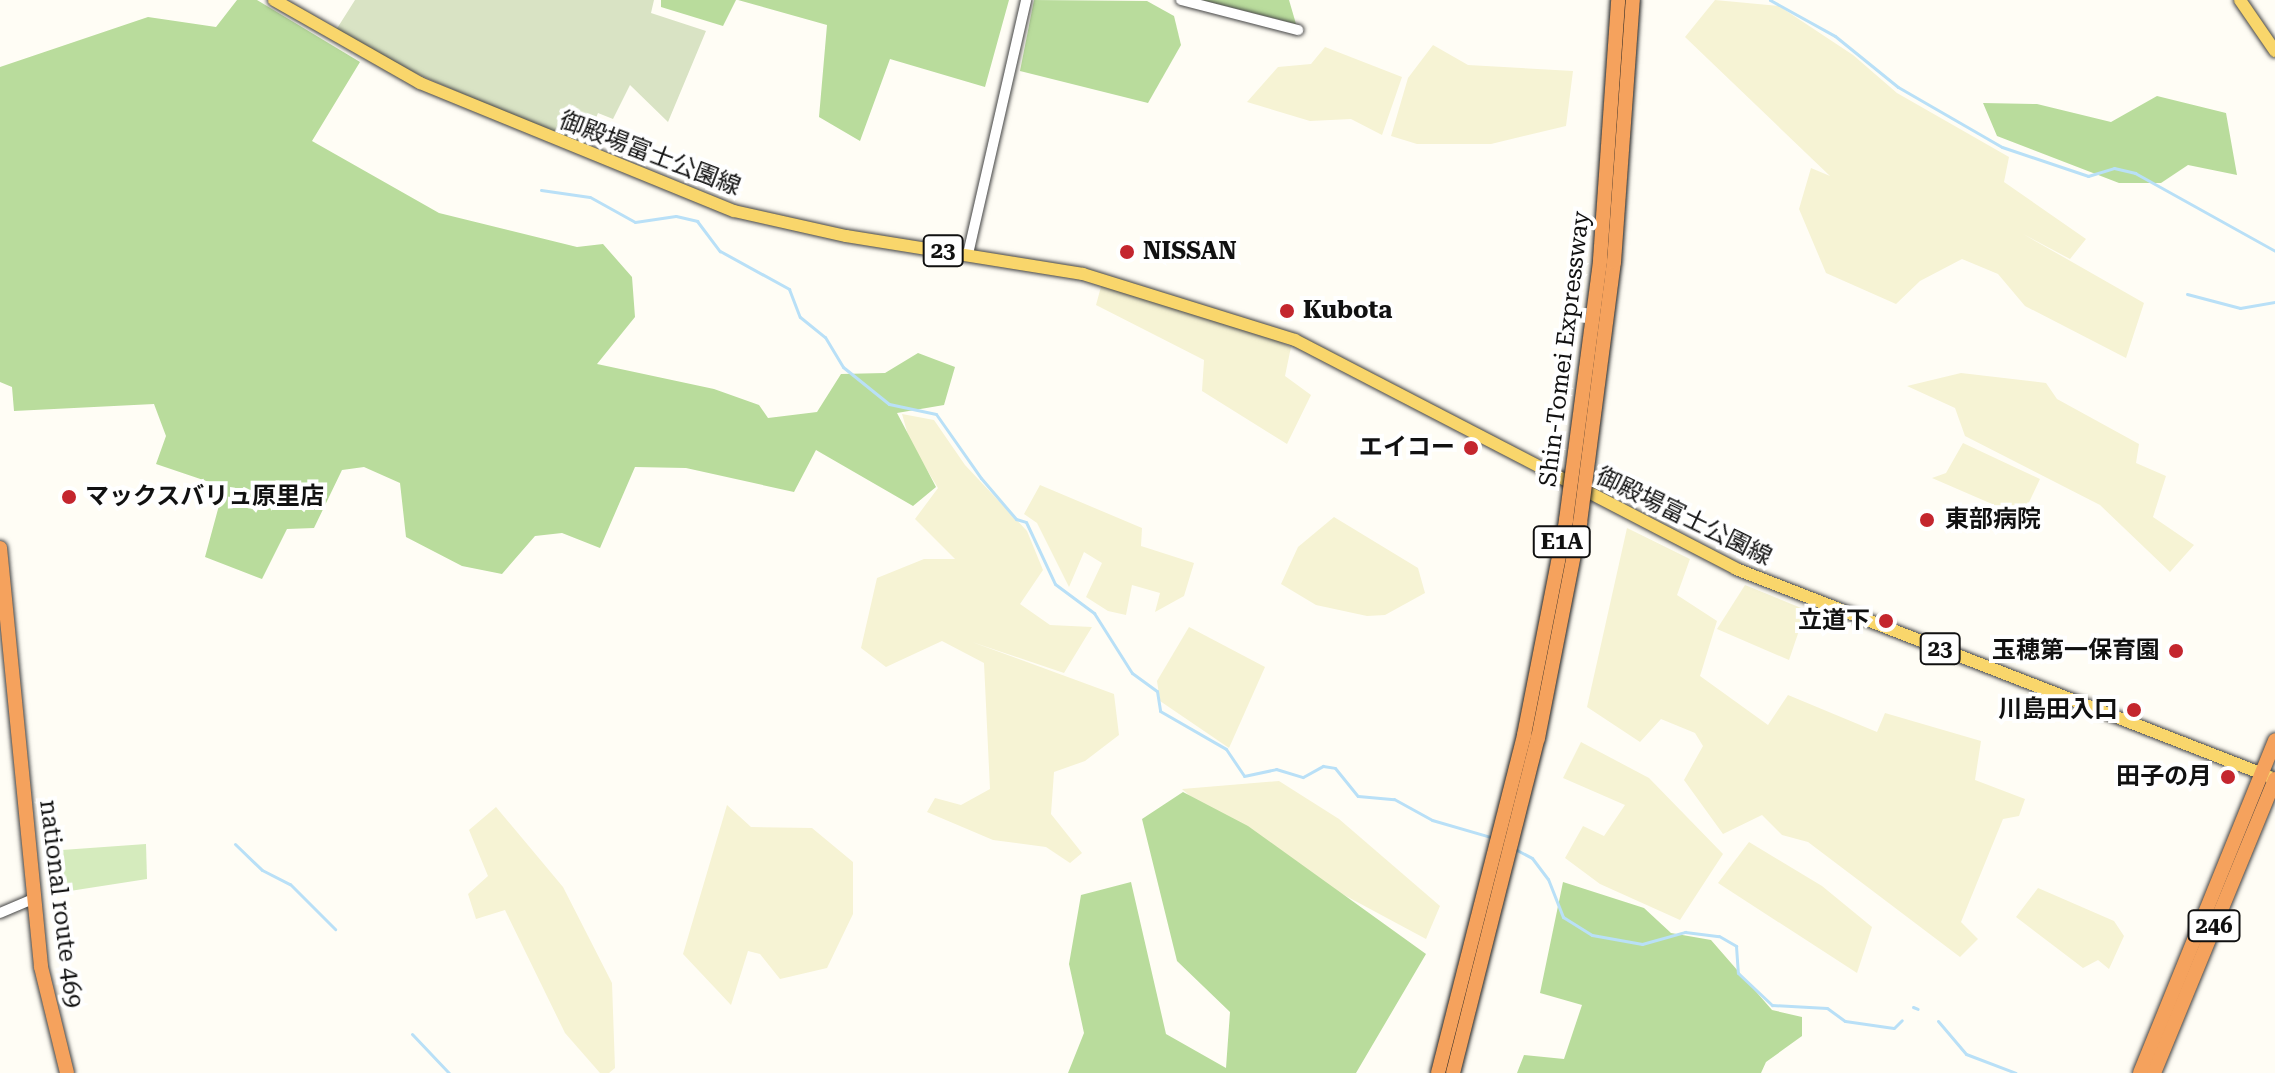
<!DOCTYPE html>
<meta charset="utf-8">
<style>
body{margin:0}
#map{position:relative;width:2275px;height:1073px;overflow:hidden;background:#fffdf5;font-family:"Roboto Serif","Noto Sans JP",serif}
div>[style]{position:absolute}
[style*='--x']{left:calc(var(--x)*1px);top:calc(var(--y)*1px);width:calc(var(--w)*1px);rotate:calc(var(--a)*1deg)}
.farmland>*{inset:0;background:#f6f3d4}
.green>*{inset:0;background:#d5ebbd}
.forest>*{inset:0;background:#b9dc9c}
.cemetery>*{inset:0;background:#d9e3c4}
.stream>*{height:3px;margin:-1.5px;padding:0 1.5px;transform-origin:1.5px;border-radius:1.5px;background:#b9e0f7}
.roads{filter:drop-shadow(0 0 2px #444) drop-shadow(0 0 2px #444)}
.minor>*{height:10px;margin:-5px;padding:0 5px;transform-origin:5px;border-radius:5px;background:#fff}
.major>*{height:12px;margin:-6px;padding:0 6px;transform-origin:6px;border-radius:6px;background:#f9d66b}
.highway>*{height:14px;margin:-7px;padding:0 7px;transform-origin:7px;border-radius:7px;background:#f5a25d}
.bridges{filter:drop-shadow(0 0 2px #222) drop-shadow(0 0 2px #222)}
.highway-bridge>*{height:14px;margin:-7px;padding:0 7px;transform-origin:7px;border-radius:7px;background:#f5a25d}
.dots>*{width:22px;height:22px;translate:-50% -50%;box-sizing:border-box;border:4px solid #fff;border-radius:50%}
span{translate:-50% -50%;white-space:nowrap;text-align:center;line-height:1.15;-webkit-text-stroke:8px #fff;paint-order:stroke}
.shield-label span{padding:2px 6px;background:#fff;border:2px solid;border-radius:6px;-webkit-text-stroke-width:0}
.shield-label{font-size:22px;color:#111;font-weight:700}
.street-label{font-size:24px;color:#111}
.poi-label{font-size:24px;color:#111;font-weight:700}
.left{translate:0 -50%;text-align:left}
.right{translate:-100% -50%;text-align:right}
</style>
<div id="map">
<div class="farmland">
<div style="clip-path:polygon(1715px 0,1779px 6px,1853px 55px,1897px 93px,2009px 157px,2004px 182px,2086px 239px,2070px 259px,2023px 234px,2144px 303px,2126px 358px,2025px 306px,1998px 274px,1962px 259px,1920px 281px,1896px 304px,1826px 273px,1799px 209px,1811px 168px,1830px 176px,1685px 37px)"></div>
<div style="clip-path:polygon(1433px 45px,1468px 65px,1573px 71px,1566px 126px,1491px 144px,1417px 144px,1391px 136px,1408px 78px)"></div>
<div style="clip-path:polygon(1325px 47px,1402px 77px,1382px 135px,1351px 119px,1310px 121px,1247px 102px,1278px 67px,1311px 64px)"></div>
<div style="clip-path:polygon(1102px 283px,1224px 316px,1291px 347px,1285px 376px,1311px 395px,1287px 444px,1202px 391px,1204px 360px,1096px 305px)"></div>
<div style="clip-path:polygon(1961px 373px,2046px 383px,2057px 399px,2139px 444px,2136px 463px,2166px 476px,2153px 517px,2194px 545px,2170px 572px,2100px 505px,1965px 436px,1955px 408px,1907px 386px)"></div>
<div style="clip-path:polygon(902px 414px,934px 420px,965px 465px,1027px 531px,1043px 570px,1020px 604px,1050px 625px,1092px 627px,1064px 673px,972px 642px,1114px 694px,1119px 735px,1085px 761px,1054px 772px,1051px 814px,1082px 853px,1070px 863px,1046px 847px,993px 840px,927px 812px,935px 798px,961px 805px,990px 789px,984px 663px,942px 641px,886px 667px,861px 648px,877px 578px,924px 559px,955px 559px,915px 519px,938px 488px,910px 442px)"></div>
<div style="clip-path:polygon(1963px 443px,2040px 479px,2022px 517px,1932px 478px,1946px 473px)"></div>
<div style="clip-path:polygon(1040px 485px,1142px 528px,1141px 546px,1194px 563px,1184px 596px,1155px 612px,1160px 593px,1132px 585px,1126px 615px,1108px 611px,1086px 597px,1102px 563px,1084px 552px,1069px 587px,1037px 523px,1024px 514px)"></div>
<div style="clip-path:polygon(1334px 517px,1418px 568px,1425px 593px,1385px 615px,1367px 616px,1316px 605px,1281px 584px,1298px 547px)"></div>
<div style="clip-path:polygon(1627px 528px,1690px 559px,1677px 595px,1717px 621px,1700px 676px,1768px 725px,1788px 695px,1877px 732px,1885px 713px,1981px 741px,1975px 780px,2025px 799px,2019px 816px,2003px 819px,1961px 922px,1978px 939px,1960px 957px,1808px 842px,1782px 835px,1762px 815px,1723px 834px,1684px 780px,1703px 746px,1695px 733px,1661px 719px,1640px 742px,1587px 707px)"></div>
<div style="clip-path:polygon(1745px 585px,1806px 610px,1789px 660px,1717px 629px)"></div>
<div style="clip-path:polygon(1189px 627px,1265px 667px,1229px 748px,1160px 701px,1157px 681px)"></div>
<div style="clip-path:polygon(1581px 742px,1649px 778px,1723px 854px,1680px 920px,1600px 884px,1565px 858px,1583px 826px,1604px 836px,1625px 805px,1563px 778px)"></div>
<div style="clip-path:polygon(1279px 781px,1339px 819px,1440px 906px,1426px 939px,1238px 838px,1182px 789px)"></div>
<div style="clip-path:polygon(727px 805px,751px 827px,812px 828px,853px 862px,853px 914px,827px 968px,780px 979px,760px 954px,748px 951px,731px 1005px,683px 954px)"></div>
<div style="clip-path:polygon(496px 807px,563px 887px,612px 983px,615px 1068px,609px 1073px,600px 1073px,565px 1033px,505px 910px,476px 919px,468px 894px,488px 876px,469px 830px)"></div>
<div style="clip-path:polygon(1749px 842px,1822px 886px,1872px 927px,1857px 973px,1718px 883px)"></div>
<div style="clip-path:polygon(2038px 888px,2114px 921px,2124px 936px,2109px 969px,2098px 960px,2083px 968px,2016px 917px)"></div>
</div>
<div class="green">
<div style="clip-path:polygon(146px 844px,147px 879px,57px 893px,48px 851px)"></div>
</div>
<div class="forest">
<div style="clip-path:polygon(237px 0,257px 0,360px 62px,312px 141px,439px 213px,577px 247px,603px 244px,632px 277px,635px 317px,597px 364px,714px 389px,759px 405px,768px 418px,817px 412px,841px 374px,885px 373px,918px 353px,955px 367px,944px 405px,897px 413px,936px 487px,913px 506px,816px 450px,794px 492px,686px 468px,635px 467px,600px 548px,562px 533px,535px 536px,502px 574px,462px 566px,406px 537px,400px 483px,364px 467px,342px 470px,314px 528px,287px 529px,262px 579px,205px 557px,224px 487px,156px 464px,166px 436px,154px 404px,14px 411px,12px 387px,0 382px,0 67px,148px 17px,216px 27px)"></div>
<div style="clip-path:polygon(661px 0,736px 0,723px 26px,661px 7px)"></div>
<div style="clip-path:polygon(738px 0,1009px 0,985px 87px,890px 59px,860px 141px,819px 117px,827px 25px)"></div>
<div style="clip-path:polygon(1034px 0,1147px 1px,1174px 16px,1181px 45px,1148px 103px,1020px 71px)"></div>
<div style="clip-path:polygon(1202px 0,1289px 0,1296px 24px)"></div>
<div style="clip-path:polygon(2157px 96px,2226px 113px,2237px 175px,2188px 165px,2161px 183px,2119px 183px,1997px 136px,1983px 103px,2037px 104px,2111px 122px)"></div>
<div style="clip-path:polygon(1183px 792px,1248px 826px,1426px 954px,1356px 1073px,1068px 1073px,1084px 1033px,1069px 964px,1081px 895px,1131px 882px,1166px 1034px,1226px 1068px,1230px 1012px,1177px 961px,1142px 819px)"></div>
<div style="clip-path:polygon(1563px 882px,1644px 908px,1671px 933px,1711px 940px,1772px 1010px,1802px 1017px,1802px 1036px,1766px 1062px,1761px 1073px,1517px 1073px,1524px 1055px,1564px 1059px,1582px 1005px,1540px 993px)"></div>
</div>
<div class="cemetery">
<div style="clip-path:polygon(355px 0,654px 0,651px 13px,706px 31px,668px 122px,630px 85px,613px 119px,598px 113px,584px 147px,413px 72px,336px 30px)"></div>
</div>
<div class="stream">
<div style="--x:1770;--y:0;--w:74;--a:29"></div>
<div style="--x:1835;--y:36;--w:81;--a:39"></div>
<div style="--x:1898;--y:87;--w:120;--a:30"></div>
<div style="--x:2002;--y:147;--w:91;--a:18.6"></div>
<div style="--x:2088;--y:176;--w:27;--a:-17"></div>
<div style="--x:2114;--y:168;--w:22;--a:13"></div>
<div style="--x:2135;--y:173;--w:160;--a:29.1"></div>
<div style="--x:541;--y:190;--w:49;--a:8.1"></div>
<div style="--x:590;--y:197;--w:51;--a:29.1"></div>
<div style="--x:635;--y:222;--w:41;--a:-8.3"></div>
<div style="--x:676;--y:216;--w:22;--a:13"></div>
<div style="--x:697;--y:221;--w:38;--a:53"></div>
<div style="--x:720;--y:251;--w:79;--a:28.8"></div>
<div style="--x:789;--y:289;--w:30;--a:69"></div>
<div style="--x:800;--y:317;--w:32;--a:39"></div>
<div style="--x:825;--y:337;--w:35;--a:59"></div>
<div style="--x:843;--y:367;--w:59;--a:38.8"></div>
<div style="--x:889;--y:404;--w:48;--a:12"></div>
<div style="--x:936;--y:414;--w:78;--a:54.9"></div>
<div style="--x:981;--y:478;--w:54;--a:49.5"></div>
<div style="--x:1016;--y:519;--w:10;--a:17"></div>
<div style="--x:1026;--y:522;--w:68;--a:64.9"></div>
<div style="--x:1055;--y:584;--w:49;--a:36.6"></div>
<div style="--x:1094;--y:613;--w:71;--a:57.7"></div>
<div style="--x:1132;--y:673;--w:31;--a:36"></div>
<div style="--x:1157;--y:691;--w:20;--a:81"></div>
<div style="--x:1160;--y:711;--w:76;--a:29.9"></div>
<div style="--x:1226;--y:749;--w:32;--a:56"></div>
<div style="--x:1244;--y:776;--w:33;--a:-12"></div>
<div style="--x:1276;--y:769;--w:28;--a:17"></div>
<div style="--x:1303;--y:777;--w:23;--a:-29"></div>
<div style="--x:1323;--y:766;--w:12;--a:9"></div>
<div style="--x:1335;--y:768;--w:36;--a:51"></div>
<div style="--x:1358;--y:796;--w:36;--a:5"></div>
<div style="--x:1394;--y:799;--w:43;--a:28.9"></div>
<div style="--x:1432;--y:820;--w:65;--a:16.2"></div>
<div style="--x:2187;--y:294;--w:55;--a:14.8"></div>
<div style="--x:2240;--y:308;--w:36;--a:-10"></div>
<div style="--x:235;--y:844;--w:37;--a:44"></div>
<div style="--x:262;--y:870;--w:31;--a:27"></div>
<div style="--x:290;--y:884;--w:64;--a:45"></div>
<div style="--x:1515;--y:849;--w:19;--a:28"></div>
<div style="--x:1532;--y:858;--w:26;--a:53"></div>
<div style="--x:1548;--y:879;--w:41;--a:68.5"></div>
<div style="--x:1563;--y:917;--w:34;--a:32"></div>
<div style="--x:1592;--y:935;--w:51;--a:10.2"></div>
<div style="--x:1642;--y:944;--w:45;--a:-15.6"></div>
<div style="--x:1685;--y:932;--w:34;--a:7"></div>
<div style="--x:1719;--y:936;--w:20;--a:30"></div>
<div style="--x:1736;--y:946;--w:27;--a:86"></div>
<div style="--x:1738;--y:973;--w:47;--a:43.3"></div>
<div style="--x:1772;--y:1005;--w:55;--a:3.1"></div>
<div style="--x:1827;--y:1008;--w:22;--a:36"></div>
<div style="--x:1845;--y:1021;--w:49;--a:8.1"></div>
<div style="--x:1894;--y:1028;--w:11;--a:-45"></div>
<div style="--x:1913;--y:1007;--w:5;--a:22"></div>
<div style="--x:1938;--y:1021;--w:43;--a:49.7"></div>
<div style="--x:1966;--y:1054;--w:53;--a:20.8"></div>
<div style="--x:412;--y:1034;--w:54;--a:46.5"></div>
</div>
<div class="roads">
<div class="minor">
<div style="--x:1181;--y:0;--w:121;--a:14.4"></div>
<div style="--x:968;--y:254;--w:261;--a:-77.1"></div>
<div style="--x:0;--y:913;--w:39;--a:-23"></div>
</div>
<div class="major">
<div style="--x:274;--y:0;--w:168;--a:29.6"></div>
<div style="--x:420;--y:83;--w:339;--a:22.2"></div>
<div style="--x:734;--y:211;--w:115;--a:12.6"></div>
<div style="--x:846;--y:236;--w:240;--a:9.1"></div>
<div style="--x:1083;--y:274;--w:222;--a:17.3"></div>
<div style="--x:1295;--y:340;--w:497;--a:27.4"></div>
<div style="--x:1736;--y:569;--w:571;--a:21.26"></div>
<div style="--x:2240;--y:0;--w:62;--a:55.5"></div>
</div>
<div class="highway">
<div style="--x:0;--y:548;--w:421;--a:84.4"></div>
<div style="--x:41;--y:967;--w:109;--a:76.2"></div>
<div style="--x:2140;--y:1073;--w:359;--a:-67.9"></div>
<div style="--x:2154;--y:1073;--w:318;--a:-67.6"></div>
</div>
</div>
<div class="bridges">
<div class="highway-bridge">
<div style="--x:1438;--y:1073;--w:349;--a:-75.7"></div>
<div style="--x:1524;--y:735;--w:219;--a:-78.9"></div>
<div style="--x:1566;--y:520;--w:262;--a:-82.5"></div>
<div style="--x:1600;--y:260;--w:261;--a:-86"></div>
<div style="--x:1453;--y:1073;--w:346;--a:-75.8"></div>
<div style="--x:1538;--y:738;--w:219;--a:-78.9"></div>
<div style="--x:1580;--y:523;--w:263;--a:-82.6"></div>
<div style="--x:1614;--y:262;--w:263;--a:-85.9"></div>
</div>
</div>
<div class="dots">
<div style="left:1127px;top:252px;background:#c4262e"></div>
<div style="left:1287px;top:311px;background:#c4262e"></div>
<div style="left:1471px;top:448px;background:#c4262e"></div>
<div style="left:69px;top:497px;background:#c4262e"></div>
<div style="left:1927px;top:520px;background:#c4262e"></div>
<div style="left:1886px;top:621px;background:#c4262e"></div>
<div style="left:2176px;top:651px;background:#c4262e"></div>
<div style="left:2134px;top:710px;background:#c4262e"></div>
<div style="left:2228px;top:777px;background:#c4262e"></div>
</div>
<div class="shield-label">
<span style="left:943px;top:251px">23</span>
<span style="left:1562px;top:542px">E1A</span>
<span style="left:1940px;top:649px">23</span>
<span style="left:2214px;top:926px">246</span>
</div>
<div class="street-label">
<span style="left:650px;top:154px;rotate:21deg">御殿場富士公園線</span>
<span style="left:1565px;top:349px;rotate:-83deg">Shin-Tomei Expressway</span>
<span style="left:1684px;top:517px;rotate:26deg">御殿場富士公園線</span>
<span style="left:60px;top:904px;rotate:83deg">national route 469</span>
</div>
<div class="poi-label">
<span class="left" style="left:1143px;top:252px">NISSAN</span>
<span class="left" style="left:1303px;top:311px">Kubota</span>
<span class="right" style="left:1455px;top:448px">エイコー</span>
<span class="left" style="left:85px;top:497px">マックスバリュ原里店</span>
<span class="left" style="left:1945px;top:520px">東部病院</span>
<span class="right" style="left:1870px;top:621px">立道下</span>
<span class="right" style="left:2160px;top:651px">玉穂第一保育園</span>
<span class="right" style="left:2118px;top:710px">川島田入口</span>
<span class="right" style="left:2212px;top:777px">田子の月</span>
</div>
</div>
